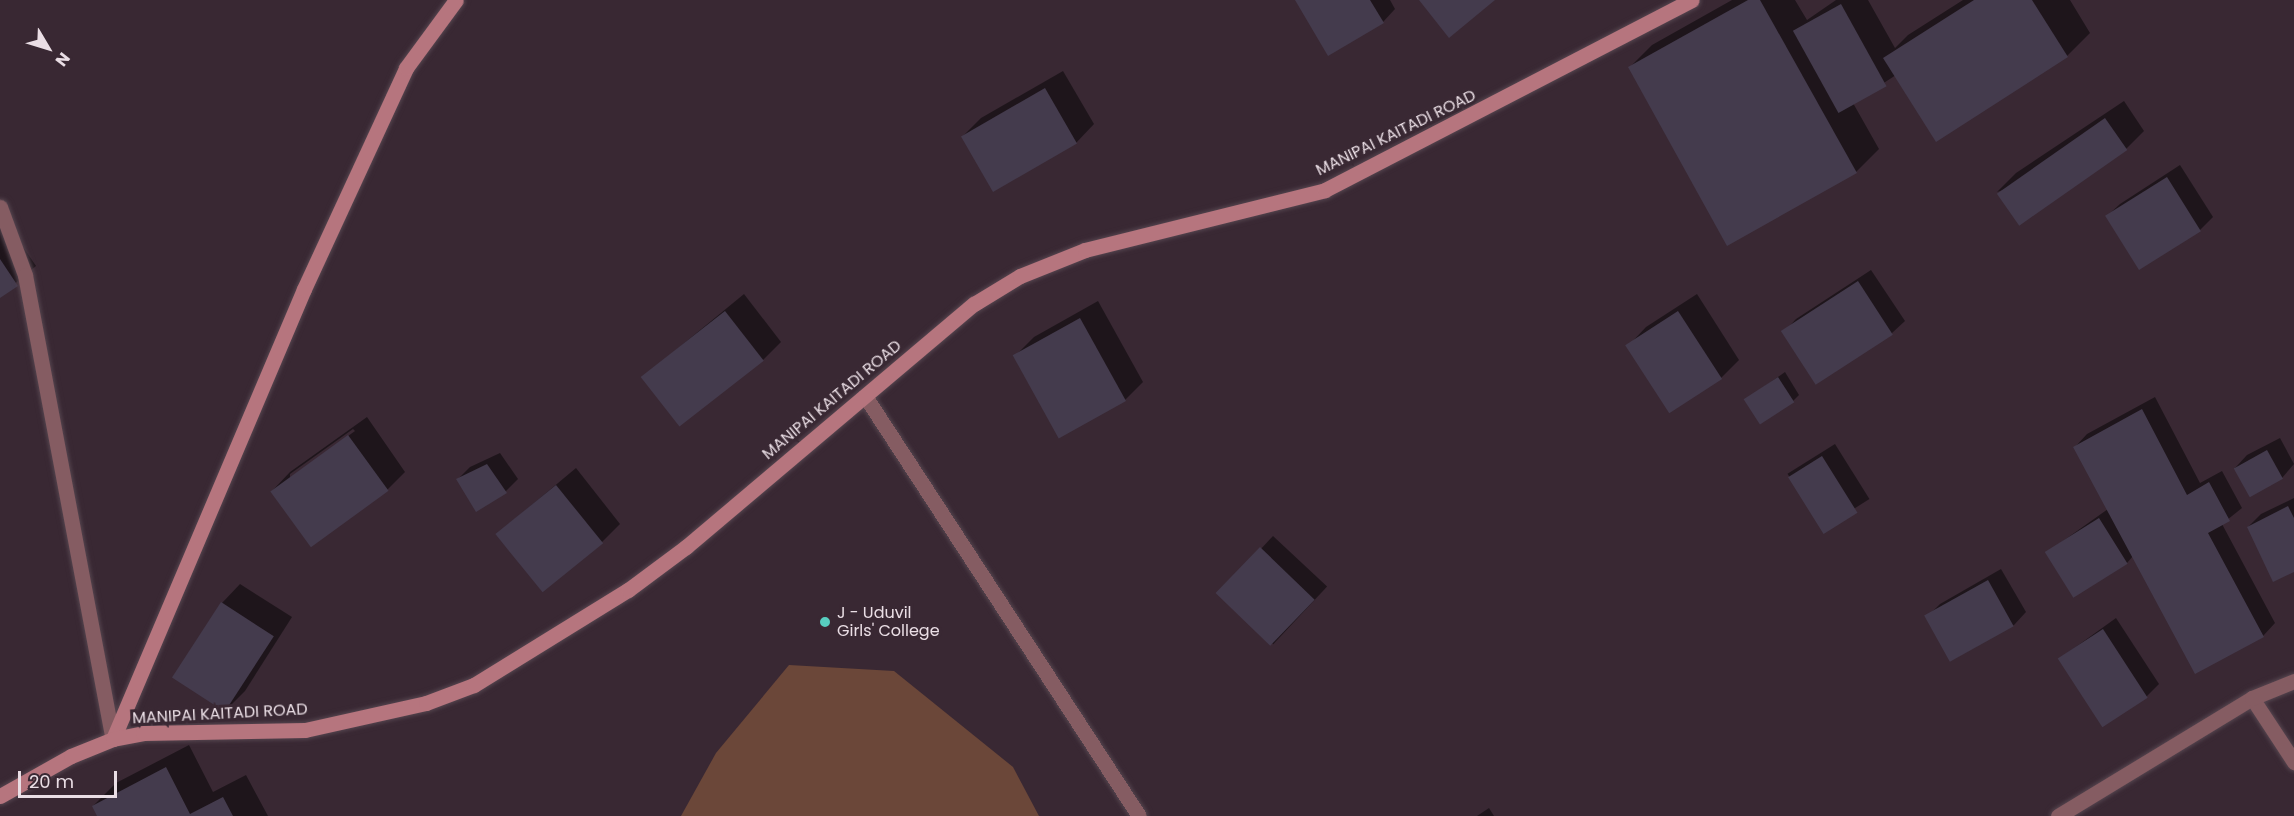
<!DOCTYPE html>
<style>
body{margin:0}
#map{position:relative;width:2294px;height:816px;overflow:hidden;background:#392833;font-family:Poppins,sans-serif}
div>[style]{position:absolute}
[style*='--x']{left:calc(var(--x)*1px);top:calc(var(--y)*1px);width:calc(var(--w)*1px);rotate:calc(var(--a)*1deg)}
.green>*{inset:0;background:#6b4739}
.shadow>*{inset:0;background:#0007;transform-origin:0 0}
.building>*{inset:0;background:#443b4d;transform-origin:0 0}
.roads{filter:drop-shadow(0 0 2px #55454f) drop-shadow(0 0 2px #55454f)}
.street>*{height:15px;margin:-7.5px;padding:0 7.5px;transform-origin:7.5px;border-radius:7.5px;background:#855c62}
.secondary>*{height:15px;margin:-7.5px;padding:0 7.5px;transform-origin:7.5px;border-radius:7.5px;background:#b6757e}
.dots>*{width:16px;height:16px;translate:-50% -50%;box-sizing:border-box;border:3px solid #392833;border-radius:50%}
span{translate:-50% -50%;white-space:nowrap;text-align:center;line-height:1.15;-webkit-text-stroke:6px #392833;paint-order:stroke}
.street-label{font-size:16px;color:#eadee5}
.poi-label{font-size:16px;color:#eadee5}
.left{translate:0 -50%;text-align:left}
.north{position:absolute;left:18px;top:18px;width:60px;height:60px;-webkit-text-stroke:4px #392833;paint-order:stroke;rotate:128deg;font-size:16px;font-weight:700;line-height:24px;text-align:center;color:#eadee5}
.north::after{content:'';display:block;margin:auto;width:21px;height:27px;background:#eadee5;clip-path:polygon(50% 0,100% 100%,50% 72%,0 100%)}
.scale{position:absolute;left:18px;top:771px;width:99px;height:27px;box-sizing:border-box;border:3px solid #eadee5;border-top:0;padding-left:8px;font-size:18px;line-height:21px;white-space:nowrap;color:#eadee5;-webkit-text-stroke:4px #392833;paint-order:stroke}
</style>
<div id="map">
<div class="green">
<div style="clip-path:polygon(789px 665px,894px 671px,1013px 767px,1039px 816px,681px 816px,716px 753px)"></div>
</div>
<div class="shadow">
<div style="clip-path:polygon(1297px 0,1390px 0,1395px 9px,1383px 22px)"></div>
<div style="clip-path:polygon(1732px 0,1795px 0,1807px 20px,1836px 0,1868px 0,1895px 48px,1908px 35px,1963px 0,2070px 0,2090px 33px,2067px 56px,1936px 140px,1896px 75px,1853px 103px,1879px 149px,1856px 172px,1629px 68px,1652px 45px)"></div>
<div style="clip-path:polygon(1063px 71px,1094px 124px,1076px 143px,962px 137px,981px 118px)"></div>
<div style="clip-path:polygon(2124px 101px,2144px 131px,2126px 149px,1997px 192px,2016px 173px)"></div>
<div style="clip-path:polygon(2180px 165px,2213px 217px,2200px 230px,2107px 216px,2120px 204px)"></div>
<div style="clip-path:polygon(0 213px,36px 266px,0 296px)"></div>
<div style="clip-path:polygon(1871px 270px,1905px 321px,1892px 333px,1817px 383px,1784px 332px,1796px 319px)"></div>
<div style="clip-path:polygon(744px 294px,781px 342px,763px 360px,643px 377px)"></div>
<div style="clip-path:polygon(1697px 294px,1739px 360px,1721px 378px,1628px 346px,1646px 327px)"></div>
<div style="clip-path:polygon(1098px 301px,1143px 382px,1125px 400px,1015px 356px,1034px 337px)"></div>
<div style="clip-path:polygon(1785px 372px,1799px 395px,1793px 401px,1745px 400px)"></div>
<div style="clip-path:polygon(2155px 397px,2200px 483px,2222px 471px,2242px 508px,2222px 524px,2275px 623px,2263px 636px,2133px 556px,2127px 563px,2046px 553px,2108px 509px,2075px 447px,2087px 434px)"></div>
<div style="clip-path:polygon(evenodd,367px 417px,405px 472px,387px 490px,272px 491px,290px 472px,367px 417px,353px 429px,355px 431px,290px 478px,290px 474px,353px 429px)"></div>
<div style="clip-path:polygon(2280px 438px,2294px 464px,2282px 478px,2235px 468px,2247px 455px)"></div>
<div style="left:1835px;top:444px;width:65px;height:56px;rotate:58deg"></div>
<div style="clip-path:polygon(500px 453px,518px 479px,506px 491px,458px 479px,470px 467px)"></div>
<div style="clip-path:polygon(576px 468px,620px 524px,602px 542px,497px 534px)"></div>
<div style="clip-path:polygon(2294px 498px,2294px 570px,2248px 527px,2261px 514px)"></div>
<div style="left:1273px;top:536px;width:74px;height:79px;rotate:43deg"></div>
<div style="clip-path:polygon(2001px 569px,2026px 612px,2014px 625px,1952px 660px,1927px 617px,1940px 604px)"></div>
<div style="clip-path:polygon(240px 584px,292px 617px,245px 691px,226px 710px,222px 603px)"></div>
<div style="clip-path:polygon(2116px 618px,2159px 684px,2146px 697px,2059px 659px)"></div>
<div style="clip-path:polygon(189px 745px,213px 792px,246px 775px,268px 816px,98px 816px,93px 806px,116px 783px)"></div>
<div style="clip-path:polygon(1489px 808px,1494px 816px,1477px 816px)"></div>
</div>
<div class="building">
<div style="clip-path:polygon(1295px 0,1370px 0,1384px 23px,1328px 56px)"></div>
<div style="clip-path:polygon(1419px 0,1495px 0,1449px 38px)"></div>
<div style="clip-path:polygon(1748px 0,1760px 0,1857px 173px,1727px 246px,1628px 67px)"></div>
<div style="clip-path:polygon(1974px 0,2032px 0,2068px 57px,1936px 142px,1883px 58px)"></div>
<div style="left:1841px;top:4px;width:94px;height:55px;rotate:61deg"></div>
<div style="left:1045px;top:88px;width:64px;height:97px;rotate:60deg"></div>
<div style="left:2105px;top:118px;width:39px;height:132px;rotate:55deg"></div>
<div style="left:2167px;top:177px;width:64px;height:73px;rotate:58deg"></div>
<div style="clip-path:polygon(0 259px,18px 286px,0 298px)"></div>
<div style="left:1858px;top:281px;width:64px;height:92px;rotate:57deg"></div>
<div style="left:725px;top:311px;width:63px;height:107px;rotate:52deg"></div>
<div style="left:1678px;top:311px;width:81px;height:63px;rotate:57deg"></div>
<div style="left:1080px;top:318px;width:95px;height:77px;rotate:61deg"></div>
<div style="left:1778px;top:377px;width:30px;height:41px;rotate:57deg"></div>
<div style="clip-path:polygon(2142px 409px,2187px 495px,2209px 482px,2230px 521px,2208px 533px,2264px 637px,2195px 674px,2073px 447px)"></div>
<div style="left:348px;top:435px;width:69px;height:96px;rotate:54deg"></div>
<div style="left:2267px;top:450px;width:33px;height:38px;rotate:61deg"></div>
<div style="left:1822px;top:456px;width:67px;height:40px;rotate:58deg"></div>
<div style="clip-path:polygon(487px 464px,507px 493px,476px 512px,456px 479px)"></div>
<div style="left:556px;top:485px;width:75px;height:78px;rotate:51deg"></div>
<div style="clip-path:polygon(2288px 506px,2294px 518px,2294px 572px,2273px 582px,2247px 527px)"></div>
<div style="left:2099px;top:518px;width:54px;height:64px;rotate:58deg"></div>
<div style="left:1260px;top:547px;width:76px;height:64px;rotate:44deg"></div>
<div style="left:1988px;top:580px;width:53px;height:73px;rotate:61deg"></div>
<div style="left:221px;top:602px;width:63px;height:90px;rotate:33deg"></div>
<div style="left:2103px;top:629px;width:82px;height:54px;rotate:57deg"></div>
<div style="clip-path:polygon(166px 767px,190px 814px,223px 797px,233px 816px,97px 816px,92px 806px)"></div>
</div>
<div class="roads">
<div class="street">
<div style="--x:0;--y:207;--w:72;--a:69.8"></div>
<div style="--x:25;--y:275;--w:472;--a:79.3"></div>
<div style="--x:865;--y:396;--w:501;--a:56.88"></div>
<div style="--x:2252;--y:698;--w:77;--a:56.7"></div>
<div style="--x:2058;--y:816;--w:227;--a:-31.3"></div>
<div style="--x:2252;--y:698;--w:45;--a:-22"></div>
</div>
<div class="secondary">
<div style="--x:113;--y:739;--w:489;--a:-67"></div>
<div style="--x:304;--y:289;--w:243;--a:-65.2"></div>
<div style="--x:406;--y:68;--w:84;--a:-53.7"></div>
<div style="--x:0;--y:796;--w:81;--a:-29.4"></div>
<div style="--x:71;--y:756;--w:45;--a:-22"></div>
<div style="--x:113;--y:739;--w:31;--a:-11"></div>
<div style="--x:143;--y:733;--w:162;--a:-1.1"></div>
<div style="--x:305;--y:730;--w:124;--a:-12.6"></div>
<div style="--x:426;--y:703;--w:51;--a:-20.6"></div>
<div style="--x:474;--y:685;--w:181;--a:-31.7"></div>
<div style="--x:628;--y:590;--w:72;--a:-36.6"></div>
<div style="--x:686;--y:547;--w:377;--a:-40.2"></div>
<div style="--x:974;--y:304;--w:54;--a:-31.3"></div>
<div style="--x:1020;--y:276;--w:70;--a:-21.8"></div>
<div style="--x:1085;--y:250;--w:247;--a:-14"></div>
<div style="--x:1325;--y:190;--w:413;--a:-27.4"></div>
</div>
</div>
<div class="dots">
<div style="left:825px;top:622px;background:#58cec0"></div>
</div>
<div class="street-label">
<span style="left:1396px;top:133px;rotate:-26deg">MANIPAI KAITADI ROAD</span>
<span style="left:832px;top:400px;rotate:-40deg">MANIPAI KAITADI ROAD</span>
<span style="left:220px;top:714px;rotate:-3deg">MANIPAI KAITADI ROAD</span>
</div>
<div class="poi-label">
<span class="left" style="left:837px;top:622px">J - Uduvil<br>Girls' College</span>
</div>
<div class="north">N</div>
<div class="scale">20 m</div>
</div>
